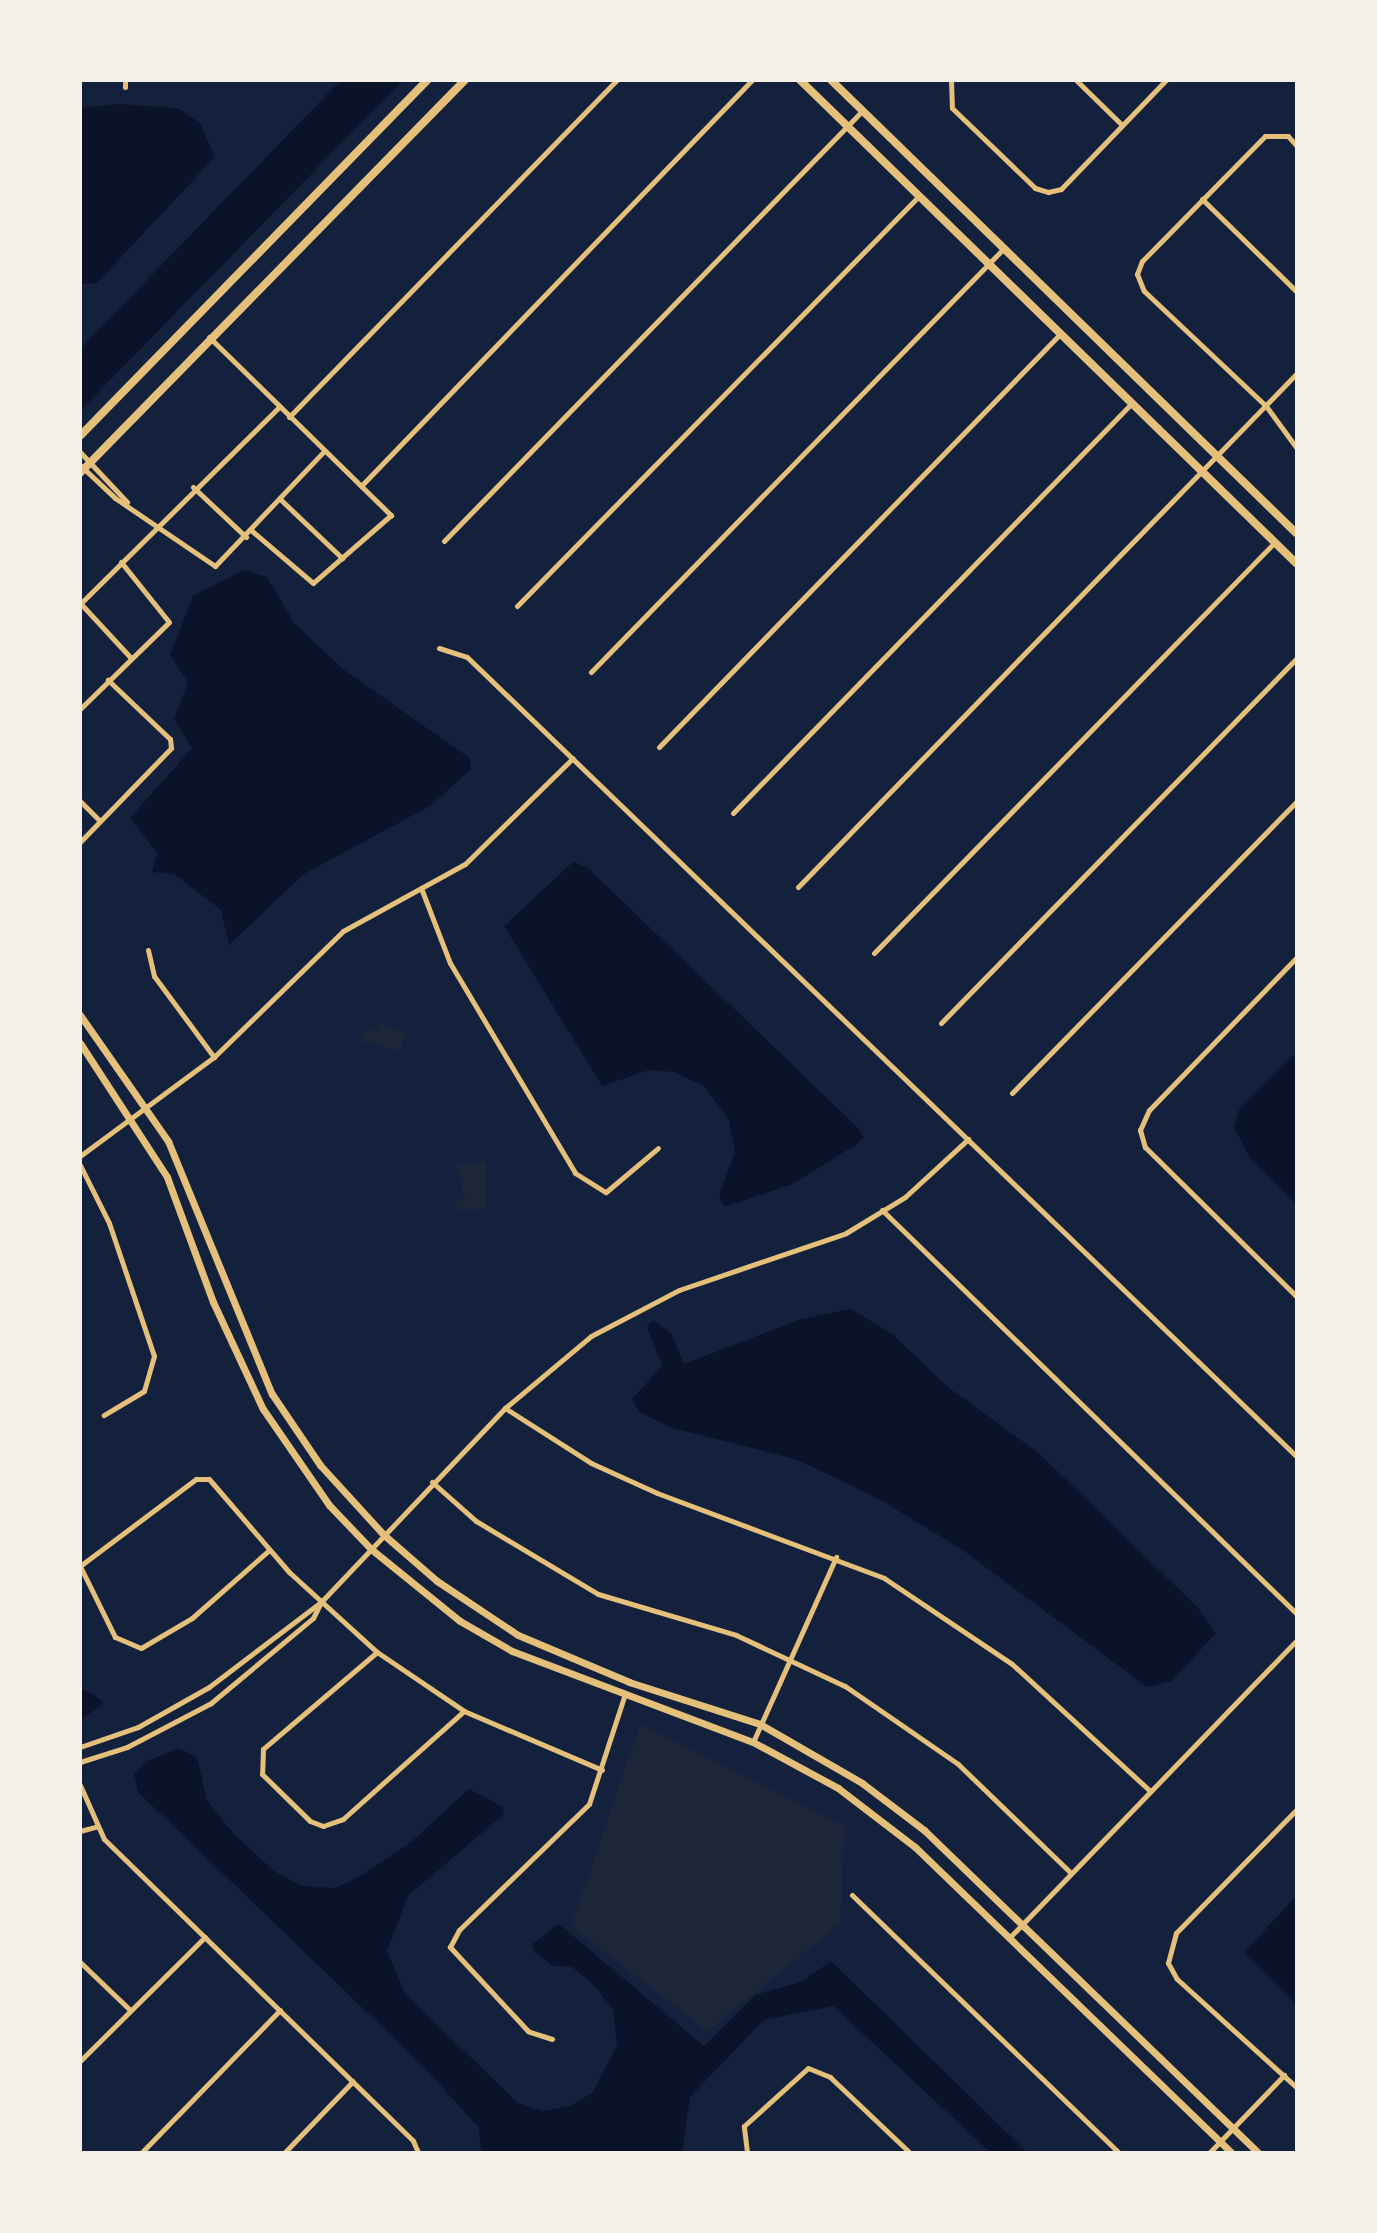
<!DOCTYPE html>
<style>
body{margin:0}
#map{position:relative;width:1377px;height:2233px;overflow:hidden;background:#14213d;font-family:"Work Sans",sans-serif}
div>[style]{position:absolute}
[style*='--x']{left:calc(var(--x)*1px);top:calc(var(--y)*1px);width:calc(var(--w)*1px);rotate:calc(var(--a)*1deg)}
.green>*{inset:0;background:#1d2539}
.water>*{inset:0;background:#0b132b}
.minor>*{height:5px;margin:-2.5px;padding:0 2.5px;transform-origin:2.5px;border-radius:2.5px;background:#e5c07b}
.tertiary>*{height:7px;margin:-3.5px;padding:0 3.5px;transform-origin:3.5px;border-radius:3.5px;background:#e5c07b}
.secondary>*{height:8px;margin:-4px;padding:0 4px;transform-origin:4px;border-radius:4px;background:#e5c07b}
span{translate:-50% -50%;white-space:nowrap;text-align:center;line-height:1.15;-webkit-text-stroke:7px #f6f1e7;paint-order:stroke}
.frame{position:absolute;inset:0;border:82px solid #f6f1e7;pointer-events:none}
</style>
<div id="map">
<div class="green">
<div style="clip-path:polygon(380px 1024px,406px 1032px,400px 1052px,362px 1041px,366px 1029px,378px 1032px)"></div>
<div style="clip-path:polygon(486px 1162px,487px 1209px,457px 1210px,457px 1201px,465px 1201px,457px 1163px)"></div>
<div style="clip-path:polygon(640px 1724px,845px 1826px,840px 1924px,707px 2031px,571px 1926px)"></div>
</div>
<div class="water">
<div style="clip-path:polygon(340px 81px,402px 81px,81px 410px,81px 348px)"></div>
<div style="clip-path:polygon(120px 104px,178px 108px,200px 123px,215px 157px,97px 283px,81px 284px,81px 108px)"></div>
<div style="clip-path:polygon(244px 570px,267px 577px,295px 624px,343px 669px,471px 759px,470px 770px,430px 806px,304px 874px,229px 945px,221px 910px,174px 874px,152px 872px,157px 853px,130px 818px,192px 748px,174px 719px,188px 682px,170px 655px,193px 596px)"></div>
<div style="clip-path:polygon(573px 862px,588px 868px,858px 1128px,864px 1137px,857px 1144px,793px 1184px,724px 1207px,719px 1195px,735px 1152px,729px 1120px,705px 1087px,674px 1072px,649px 1070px,602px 1086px,504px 926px)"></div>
<div style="clip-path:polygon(1296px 1053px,1296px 1204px,1251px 1160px,1234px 1127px,1239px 1110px)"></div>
<div style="clip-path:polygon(851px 1309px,892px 1334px,948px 1387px,1040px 1454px,1198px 1608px,1216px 1633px,1172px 1681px,1147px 1687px,961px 1549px,879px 1499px,798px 1460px,669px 1427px,639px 1412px,632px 1399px,662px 1366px,647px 1327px,653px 1320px,671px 1333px,684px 1364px,801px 1319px)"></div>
<div style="clip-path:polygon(80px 1687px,104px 1702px,81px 1721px,80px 1721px)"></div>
<div style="clip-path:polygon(179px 1748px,197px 1758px,207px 1800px,233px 1833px,274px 1871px,302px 1886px,334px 1888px,359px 1877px,411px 1842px,469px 1789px,503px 1807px,504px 1814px,408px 1896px,387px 1951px,405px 1994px,518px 2103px,543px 2111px,571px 2106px,593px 2092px,617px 2045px,613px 2010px,596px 1987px,572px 1967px,553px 1966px,535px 1953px,532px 1944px,559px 1924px,704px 2046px,755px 1995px,801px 1982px,831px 1961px,1027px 2152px,990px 2152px,833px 2006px,764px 2020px,690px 2097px,682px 2152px,481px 2152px,479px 2128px,423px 2066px,138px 1792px,134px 1774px,147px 1761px)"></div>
<div style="clip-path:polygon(1296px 1896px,1296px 2005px,1244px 1953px)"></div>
</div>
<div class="minor">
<div style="--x:125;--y:80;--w:7;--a:90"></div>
<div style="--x:951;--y:80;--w:28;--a:88"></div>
<div style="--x:952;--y:108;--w:115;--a:43.9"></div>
<div style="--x:1035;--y:188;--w:14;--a:17"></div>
<div style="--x:1048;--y:192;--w:13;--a:-13"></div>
<div style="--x:1061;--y:189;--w:151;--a:-46.1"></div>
<div style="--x:1076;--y:80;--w:64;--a:44.4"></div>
<div style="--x:1296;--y:145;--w:12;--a:-132"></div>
<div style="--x:1288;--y:136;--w:23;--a:180"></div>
<div style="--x:1265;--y:136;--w:175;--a:134.5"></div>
<div style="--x:1142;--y:261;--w:14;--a:111"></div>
<div style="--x:1137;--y:274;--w:18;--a:68"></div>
<div style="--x:1144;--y:291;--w:168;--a:43.3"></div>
<div style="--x:1266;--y:406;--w:51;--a:53.8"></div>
<div style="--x:1202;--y:199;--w:132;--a:44.4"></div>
<div style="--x:209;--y:337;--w:255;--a:44.4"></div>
<div style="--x:391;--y:515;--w:103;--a:138.9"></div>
<div style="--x:313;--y:583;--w:82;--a:-139.5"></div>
<div style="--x:289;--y:417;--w:470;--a:-45.8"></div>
<div style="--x:80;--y:452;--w:69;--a:46.8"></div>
<div style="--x:80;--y:465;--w:48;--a:43.3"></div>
<div style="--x:115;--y:498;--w:121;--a:34.2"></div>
<div style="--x:215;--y:566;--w:158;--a:-46.5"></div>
<div style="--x:361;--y:486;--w:564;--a:-46.08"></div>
<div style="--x:193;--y:487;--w:73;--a:43.3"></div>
<div style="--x:280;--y:499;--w:86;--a:43.6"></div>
<div style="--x:444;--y:541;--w:600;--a:-45.81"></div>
<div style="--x:80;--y:604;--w:280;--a:-44.7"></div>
<div style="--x:81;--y:604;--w:74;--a:47.2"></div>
<div style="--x:517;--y:606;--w:573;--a:-45.57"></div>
<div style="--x:439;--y:648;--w:29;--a:18"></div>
<div style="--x:467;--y:657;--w:1151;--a:43.94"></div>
<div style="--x:591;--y:672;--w:590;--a:-45.75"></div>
<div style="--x:80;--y:709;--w:124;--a:-44.3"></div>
<div style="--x:169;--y:622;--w:77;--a:-128.7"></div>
<div style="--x:659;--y:747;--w:576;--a:-45.84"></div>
<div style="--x:80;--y:801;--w:28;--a:45"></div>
<div style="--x:733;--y:813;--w:572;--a:-45.78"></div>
<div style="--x:80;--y:842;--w:131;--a:-45.9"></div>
<div style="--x:171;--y:748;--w:9;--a:-96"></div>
<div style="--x:170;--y:739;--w:86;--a:-136.4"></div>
<div style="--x:798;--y:887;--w:715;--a:-45.85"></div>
<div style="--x:421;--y:888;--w:80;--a:68.9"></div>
<div style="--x:450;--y:963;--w:244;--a:59.2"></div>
<div style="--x:575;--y:1173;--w:36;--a:32"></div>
<div style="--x:606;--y:1192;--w:68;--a:-40.2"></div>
<div style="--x:148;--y:950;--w:27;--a:77"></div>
<div style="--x:154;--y:976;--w:101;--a:53.5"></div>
<div style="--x:874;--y:953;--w:574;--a:-45.71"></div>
<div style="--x:1296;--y:958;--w:211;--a:134"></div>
<div style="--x:1149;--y:1110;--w:22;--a:114"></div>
<div style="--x:1140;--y:1130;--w:18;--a:74"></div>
<div style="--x:1145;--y:1147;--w:212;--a:44.6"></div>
<div style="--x:941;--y:1023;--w:508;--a:-45.72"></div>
<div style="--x:1012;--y:1093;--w:407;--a:-45.7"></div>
<div style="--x:80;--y:1156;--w:167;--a:-36.5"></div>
<div style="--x:214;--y:1057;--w:180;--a:-44.3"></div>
<div style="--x:343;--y:931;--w:139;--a:-28.8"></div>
<div style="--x:465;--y:864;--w:151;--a:-44.5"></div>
<div style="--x:80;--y:1165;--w:65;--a:63.4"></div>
<div style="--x:109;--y:1223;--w:140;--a:71.3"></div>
<div style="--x:154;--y:1356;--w:36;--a:106"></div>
<div style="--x:144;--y:1391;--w:47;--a:149"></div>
<div style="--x:882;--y:1210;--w:578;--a:44.23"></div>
<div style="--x:505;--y:1408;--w:102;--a:32.6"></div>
<div style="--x:591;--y:1463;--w:72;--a:24.4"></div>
<div style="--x:657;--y:1493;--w:242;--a:20.5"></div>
<div style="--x:884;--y:1578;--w:154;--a:33.9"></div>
<div style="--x:1012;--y:1664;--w:188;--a:42.6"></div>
<div style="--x:432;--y:1482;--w:59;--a:41.6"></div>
<div style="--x:476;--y:1521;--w:142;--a:30.9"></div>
<div style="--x:598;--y:1594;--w:144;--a:16.5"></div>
<div style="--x:736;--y:1635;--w:120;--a:25.1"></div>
<div style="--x:845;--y:1686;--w:137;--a:34.6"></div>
<div style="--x:958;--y:1764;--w:157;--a:44"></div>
<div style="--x:80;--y:1566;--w:145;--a:-36.9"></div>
<div style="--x:196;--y:1479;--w:13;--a:0"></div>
<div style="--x:209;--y:1479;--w:123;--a:49.3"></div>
<div style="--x:289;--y:1572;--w:119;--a:42.3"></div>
<div style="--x:377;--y:1652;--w:105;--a:34.1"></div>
<div style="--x:464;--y:1711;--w:150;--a:23.1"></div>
<div style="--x:80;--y:1566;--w:79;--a:63.8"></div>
<div style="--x:115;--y:1637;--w:28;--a:23"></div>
<div style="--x:141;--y:1648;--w:59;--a:-30.5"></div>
<div style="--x:192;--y:1618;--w:103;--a:-41.4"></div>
<div style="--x:377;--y:1652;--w:150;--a:139.6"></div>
<div style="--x:263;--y:1749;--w:25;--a:92"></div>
<div style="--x:262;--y:1774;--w:67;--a:44.4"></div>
<div style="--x:310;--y:1821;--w:14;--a:21"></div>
<div style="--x:323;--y:1826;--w:21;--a:-19"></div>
<div style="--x:343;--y:1819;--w:162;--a:-41.8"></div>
<div style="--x:753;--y:1742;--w:203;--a:-65.8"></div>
<div style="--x:80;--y:1747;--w:61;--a:-19"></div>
<div style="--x:138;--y:1727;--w:81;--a:-29.4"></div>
<div style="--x:209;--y:1687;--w:141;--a:-37.2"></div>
<div style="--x:321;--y:1602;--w:267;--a:-46.5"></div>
<div style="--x:505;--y:1408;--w:112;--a:-39.9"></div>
<div style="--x:591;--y:1336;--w:99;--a:-27.6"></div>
<div style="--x:679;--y:1290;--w:176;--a:-18.8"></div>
<div style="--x:846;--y:1233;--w:69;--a:-31.4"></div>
<div style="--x:905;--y:1197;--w:86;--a:-42.6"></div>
<div style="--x:80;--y:1762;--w:49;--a:-17.7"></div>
<div style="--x:127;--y:1747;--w:95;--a:-27.6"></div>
<div style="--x:211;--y:1703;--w:133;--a:-39.8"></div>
<div style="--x:313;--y:1618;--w:18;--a:-63"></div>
<div style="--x:80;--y:1785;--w:59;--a:66"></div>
<div style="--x:104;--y:1839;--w:432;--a:44.3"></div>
<div style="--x:413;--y:2141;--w:12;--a:66"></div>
<div style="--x:1296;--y:1810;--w:172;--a:134.3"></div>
<div style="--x:1176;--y:1933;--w:31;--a:105"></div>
<div style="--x:1168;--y:1963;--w:18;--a:61"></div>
<div style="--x:1177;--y:1979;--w:161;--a:42.2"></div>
<div style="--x:80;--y:1831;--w:16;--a:-15"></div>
<div style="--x:852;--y:1895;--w:370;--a:44"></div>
<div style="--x:1010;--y:1937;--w:412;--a:-46"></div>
<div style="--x:80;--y:1962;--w:69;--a:43.8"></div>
<div style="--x:552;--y:2039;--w:25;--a:-162"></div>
<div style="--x:528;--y:2031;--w:115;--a:-132.9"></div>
<div style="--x:450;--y:1947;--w:19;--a:-62"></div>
<div style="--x:459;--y:1930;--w:181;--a:-44.1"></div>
<div style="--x:589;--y:1804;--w:113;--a:-71.9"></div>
<div style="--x:80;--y:2061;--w:176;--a:-44.8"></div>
<div style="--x:142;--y:2152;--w:198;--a:-45.8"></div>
<div style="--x:285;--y:2152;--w:98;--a:-46.2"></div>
<div style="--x:747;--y:2152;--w:26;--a:-97"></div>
<div style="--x:744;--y:2126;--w:86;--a:-42.2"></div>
<div style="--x:808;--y:2068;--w:24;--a:22"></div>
<div style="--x:830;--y:2077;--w:109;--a:43.5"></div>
<div style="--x:1210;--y:2152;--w:107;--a:-46.1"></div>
</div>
<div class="tertiary">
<div style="--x:80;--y:1015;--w:154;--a:55.1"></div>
<div style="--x:168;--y:1141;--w:274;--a:67.7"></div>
<div style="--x:272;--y:1394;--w:86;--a:55.9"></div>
<div style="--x:320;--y:1465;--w:95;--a:47.6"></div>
<div style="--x:384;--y:1535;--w:70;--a:41"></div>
<div style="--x:437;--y:1581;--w:97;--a:33.7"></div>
<div style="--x:518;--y:1635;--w:121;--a:22.9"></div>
<div style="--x:629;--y:1682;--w:138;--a:17.8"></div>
<div style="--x:760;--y:1724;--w:118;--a:30"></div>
<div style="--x:862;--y:1783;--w:78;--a:37.2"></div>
<div style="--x:924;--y:1830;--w:463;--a:44"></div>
<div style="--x:80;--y:1043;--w:160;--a:57"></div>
<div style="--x:167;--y:1177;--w:133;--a:69.8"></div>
<div style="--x:213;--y:1302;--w:118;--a:65"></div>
<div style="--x:263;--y:1409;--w:116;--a:55.5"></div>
<div style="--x:329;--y:1505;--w:61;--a:46.3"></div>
<div style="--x:371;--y:1549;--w:114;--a:39"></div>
<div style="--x:460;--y:1621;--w:60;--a:30"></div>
<div style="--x:512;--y:1651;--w:258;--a:20.7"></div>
<div style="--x:753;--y:1742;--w:97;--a:28.4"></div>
<div style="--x:838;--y:1788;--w:97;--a:37.5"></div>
<div style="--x:915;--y:1847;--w:439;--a:44"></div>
</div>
<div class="secondary">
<div style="--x:800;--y:80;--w:692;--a:44.24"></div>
<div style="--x:831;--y:80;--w:649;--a:44.25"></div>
<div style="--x:80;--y:436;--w:498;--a:-45.7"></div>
<div style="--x:80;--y:473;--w:550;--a:-45.59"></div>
</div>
<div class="frame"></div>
</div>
